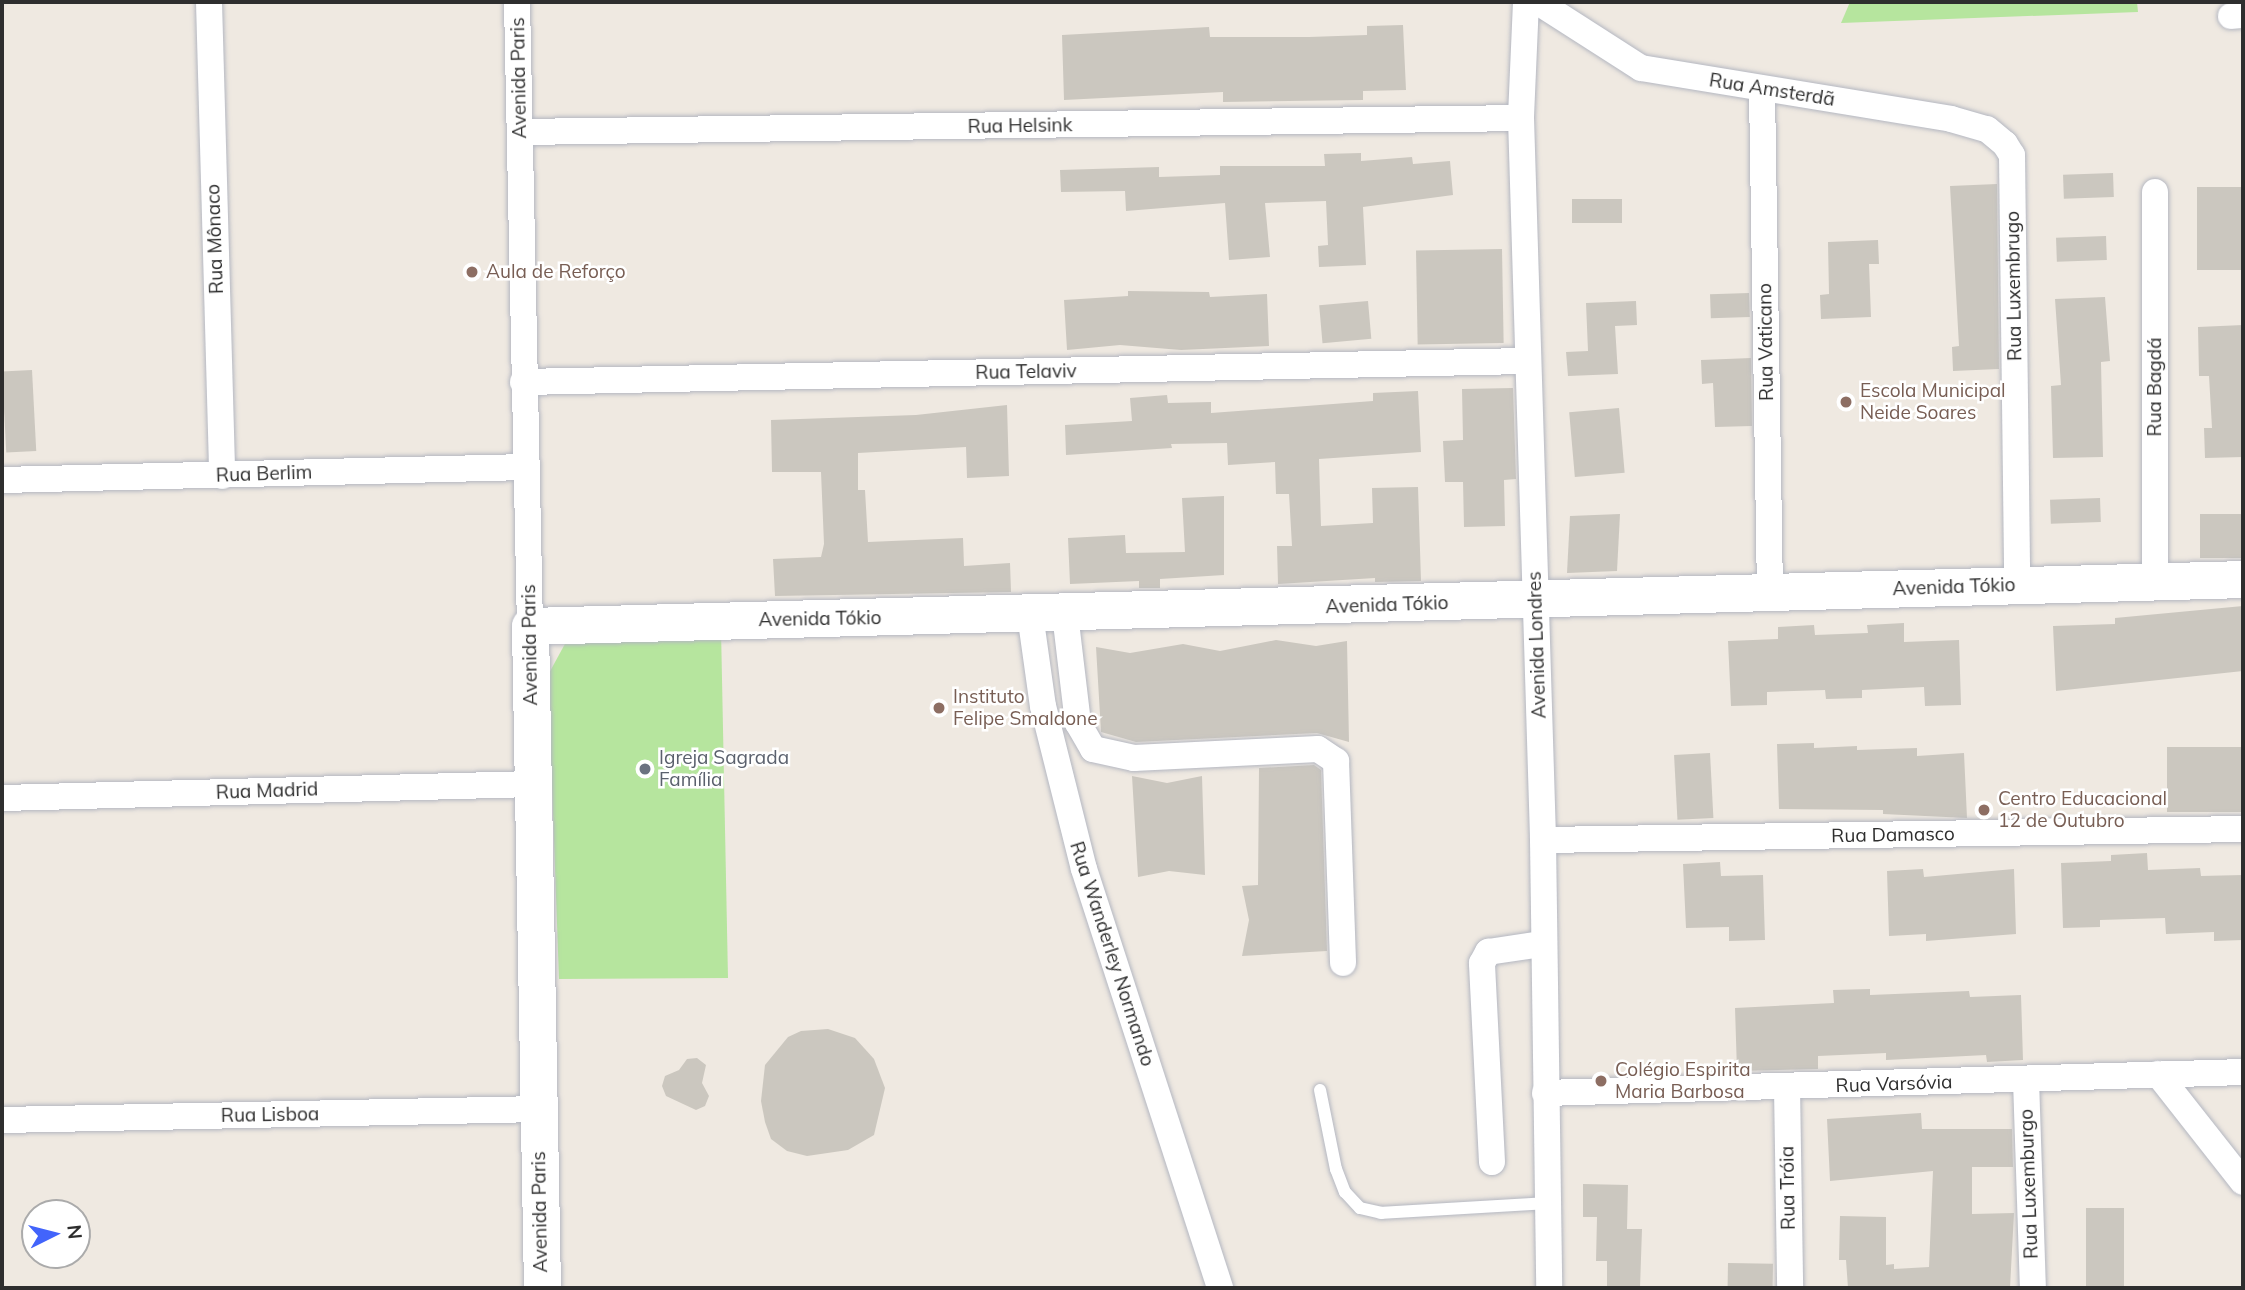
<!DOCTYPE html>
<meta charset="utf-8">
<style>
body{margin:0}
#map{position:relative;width:2245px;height:1290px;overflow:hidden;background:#efe9e1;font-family:Mulish,sans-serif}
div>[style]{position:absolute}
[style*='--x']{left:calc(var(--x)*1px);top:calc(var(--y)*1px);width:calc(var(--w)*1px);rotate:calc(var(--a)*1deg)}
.green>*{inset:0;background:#b6e59e}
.building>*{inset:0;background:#cbc7bf;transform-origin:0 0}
.roads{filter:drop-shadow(0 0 2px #b4b7c1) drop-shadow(0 0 2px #b4b7c1)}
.lane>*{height:12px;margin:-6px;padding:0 6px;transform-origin:6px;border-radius:6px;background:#fff}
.street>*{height:26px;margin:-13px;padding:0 13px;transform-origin:13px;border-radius:13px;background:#fff}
.secondary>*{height:37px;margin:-18.5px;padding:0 18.5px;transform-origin:18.5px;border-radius:18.5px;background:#fff}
.dots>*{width:19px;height:19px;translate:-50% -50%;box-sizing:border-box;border:4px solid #fff;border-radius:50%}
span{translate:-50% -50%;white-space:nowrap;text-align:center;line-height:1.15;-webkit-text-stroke:5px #fff;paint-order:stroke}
.street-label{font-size:19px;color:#2e2e2e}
.education-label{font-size:19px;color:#785e54}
.left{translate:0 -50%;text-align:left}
.worship-label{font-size:19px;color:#5b616d}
.frame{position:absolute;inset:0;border:4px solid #2e2e2e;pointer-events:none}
.north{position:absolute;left:21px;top:1199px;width:70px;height:70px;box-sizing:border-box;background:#fff;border:2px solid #ababab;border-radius:50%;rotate:84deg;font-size:19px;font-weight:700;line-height:28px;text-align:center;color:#2e2e2e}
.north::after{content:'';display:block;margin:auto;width:24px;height:32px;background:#4264fb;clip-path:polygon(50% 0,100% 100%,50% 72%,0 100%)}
</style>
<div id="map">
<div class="green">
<div style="clip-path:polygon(1850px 2px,2137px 2px,2138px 12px,1841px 23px)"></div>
<div style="clip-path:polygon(721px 629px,728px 978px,559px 979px,548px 675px,566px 642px)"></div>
</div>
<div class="building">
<div style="clip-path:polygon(1403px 25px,1406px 90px,1363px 91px,1363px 100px,1223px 102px,1223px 92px,1064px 100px,1062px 35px,1209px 27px,1210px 37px,1309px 37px,1367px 35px,1367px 26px)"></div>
<div style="clip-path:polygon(1361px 153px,1361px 161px,1412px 157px,1413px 164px,1450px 161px,1453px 195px,1363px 207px,1366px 265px,1319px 267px,1318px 246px,1328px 245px,1326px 201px,1265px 203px,1270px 257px,1229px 260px,1225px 203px,1126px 211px,1125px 191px,1061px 192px,1060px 170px,1159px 167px,1159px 177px,1220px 175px,1220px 166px,1325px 166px,1324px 154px)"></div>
<div style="left:2113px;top:173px;width:24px;height:50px;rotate:88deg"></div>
<div style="clip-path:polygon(1997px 184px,1999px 369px,1953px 371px,1952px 347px,1959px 346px,1950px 186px)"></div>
<div style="left:2243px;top:187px;width:83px;height:46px;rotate:90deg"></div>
<div style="left:1622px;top:199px;width:24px;height:50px;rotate:90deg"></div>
<div style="left:2106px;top:236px;width:24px;height:50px;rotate:88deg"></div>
<div style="clip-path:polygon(1878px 240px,1879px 264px,1869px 264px,1871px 317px,1821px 319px,1820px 295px,1829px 294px,1828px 242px)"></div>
<div style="left:1502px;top:249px;width:94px;height:86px;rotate:89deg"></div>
<div style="clip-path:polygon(1128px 291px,1209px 292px,1210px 297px,1267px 294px,1269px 346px,1181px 350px,1120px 345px,1067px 350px,1064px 300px,1128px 296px)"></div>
<div style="left:1749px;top:293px;width:24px;height:39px;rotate:88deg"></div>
<div style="clip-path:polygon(2105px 297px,2110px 361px,2101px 362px,2103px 457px,2053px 458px,2051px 386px,2061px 385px,2055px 299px)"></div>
<div style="left:1368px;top:301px;width:38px;height:49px;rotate:85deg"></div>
<div style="clip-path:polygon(1636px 301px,1637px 325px,1615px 326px,1618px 374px,1568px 376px,1566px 352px,1588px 351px,1586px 303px)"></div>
<div style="clip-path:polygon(2243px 325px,2243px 457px,2205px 458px,2204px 428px,2212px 428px,2209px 376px,2199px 376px,2198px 327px)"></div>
<div style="clip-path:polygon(1751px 358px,1752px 426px,1715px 427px,1713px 383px,1702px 384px,1701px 360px)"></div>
<div style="left:32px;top:370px;width:81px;height:30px;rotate:87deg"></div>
<div style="clip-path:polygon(1513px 388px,1516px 479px,1504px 480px,1505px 526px,1464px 527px,1463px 482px,1445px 482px,1443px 441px,1463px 440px,1462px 389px)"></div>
<div style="clip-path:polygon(1418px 391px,1421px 452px,1319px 459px,1321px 526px,1373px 523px,1372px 488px,1418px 487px,1421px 581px,1375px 582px,1375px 578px,1278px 584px,1277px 546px,1292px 546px,1289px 494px,1276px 494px,1275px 462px,1228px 465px,1227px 443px,1171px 444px,1172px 448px,1066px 455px,1065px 425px,1132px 421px,1130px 398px,1167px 395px,1168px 403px,1211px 402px,1211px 413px,1373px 401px,1373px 393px)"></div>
<div style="clip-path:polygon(1007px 405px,1009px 476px,967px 478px,966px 447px,858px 453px,858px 490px,865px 490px,868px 542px,963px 538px,964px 566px,1010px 563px,1011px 592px,775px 596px,773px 559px,821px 557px,824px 544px,821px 472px,772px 472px,771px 420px,916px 415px)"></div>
<div style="left:1619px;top:408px;width:65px;height:50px;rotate:85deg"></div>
<div style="clip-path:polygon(1224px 496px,1224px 575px,1160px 579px,1160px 588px,1139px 588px,1139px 581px,1070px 584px,1068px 538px,1125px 535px,1126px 553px,1185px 552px,1182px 498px)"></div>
<div style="left:2100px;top:498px;width:24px;height:50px;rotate:88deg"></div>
<div style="clip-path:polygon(1620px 514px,1617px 571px,1567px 573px,1570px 516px)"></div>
<div style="left:2243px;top:514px;width:44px;height:43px;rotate:90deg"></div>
<div style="clip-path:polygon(2243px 606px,2243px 671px,2056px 691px,2053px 626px,2115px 624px,2115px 618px)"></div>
<div style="clip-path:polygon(1904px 623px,1904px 642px,1959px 640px,1961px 705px,1925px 706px,1924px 687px,1862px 690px,1862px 698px,1826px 699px,1825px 690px,1767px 692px,1767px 705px,1731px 706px,1728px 641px,1778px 639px,1778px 627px,1814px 625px,1815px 635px,1868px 633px,1867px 625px)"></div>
<div style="clip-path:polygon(1276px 640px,1316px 646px,1347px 641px,1349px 742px,1317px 733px,1136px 742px,1101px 732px,1096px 647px,1130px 653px,1183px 644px,1220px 651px)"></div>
<div style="clip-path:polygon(1814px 743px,1814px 748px,1857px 746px,1857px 750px,1917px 748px,1917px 756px,1964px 753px,1967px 818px,1883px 814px,1883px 810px,1779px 809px,1777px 744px)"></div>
<div style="left:2243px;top:747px;width:65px;height:76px;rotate:90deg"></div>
<div style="left:1710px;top:753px;width:65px;height:36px;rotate:87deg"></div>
<div style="clip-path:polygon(1314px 765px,1321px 770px,1327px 951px,1242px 956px,1249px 920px,1242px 886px,1258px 885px,1259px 768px)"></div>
<div style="clip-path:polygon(1132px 776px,1167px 783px,1202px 776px,1205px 875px,1169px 871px,1138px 877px)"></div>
<div style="clip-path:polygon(2147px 853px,2148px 870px,2200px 868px,2201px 876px,2243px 875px,2243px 940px,2214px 941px,2214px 932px,2166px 934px,2165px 918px,2100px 920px,2100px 927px,2063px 928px,2061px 863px,2111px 861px,2111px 855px)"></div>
<div style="clip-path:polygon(1720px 862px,1721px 876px,1763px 875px,1765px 940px,1729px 941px,1729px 927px,1686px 928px,1683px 864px)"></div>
<div style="clip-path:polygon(1923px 869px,1924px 877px,2014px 869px,2016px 934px,1926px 941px,1926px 934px,1889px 936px,1887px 871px)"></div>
<div style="clip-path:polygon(1870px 989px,1870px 995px,1969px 991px,1970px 997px,2021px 995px,2023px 1060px,1987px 1062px,1986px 1055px,1886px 1060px,1886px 1053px,1818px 1056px,1818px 1069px,1737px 1071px,1735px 1008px,1834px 1003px,1833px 990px)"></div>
<div style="clip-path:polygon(828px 1029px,855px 1038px,874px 1059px,885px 1088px,874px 1135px,848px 1150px,807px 1156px,787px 1151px,771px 1139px,765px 1122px,761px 1101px,765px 1065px,788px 1037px,801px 1031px)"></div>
<div style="clip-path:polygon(697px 1058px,706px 1065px,702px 1083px,709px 1096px,705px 1106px,696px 1110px,666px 1096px,662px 1086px,665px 1076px,679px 1070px,687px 1059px)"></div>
<div style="clip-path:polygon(1921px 1113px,1922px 1129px,2012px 1129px,2013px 1167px,1972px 1167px,1972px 1214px,2014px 1213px,2010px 1288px,1848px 1288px,1846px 1260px,1839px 1260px,1840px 1216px,1886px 1217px,1886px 1265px,1894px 1264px,1894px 1269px,1929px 1267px,1933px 1171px,1830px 1181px,1827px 1119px)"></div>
<div style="clip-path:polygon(1583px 1184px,1628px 1185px,1627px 1229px,1642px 1229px,1640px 1288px,1607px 1288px,1607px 1261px,1596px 1261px,1597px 1217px,1583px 1217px)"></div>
<div style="left:2086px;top:1208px;width:38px;height:80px"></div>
<div style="left:1728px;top:1263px;width:45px;height:25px;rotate:1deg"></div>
</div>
<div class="roads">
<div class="lane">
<div style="--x:1320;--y:1090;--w:81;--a:78.6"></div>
<div style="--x:1336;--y:1169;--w:25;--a:69"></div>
<div style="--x:1345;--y:1192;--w:22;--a:47"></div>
<div style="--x:1360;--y:1208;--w:22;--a:13"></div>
<div style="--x:1381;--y:1213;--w:166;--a:-3.4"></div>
</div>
<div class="street">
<div style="--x:209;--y:2;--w:474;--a:88.4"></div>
<div style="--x:517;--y:2;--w:624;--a:88.81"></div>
<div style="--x:1526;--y:2;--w:116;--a:92.5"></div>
<div style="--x:1521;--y:118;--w:722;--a:88.25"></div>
<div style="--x:1543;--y:840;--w:448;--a:89.2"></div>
<div style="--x:1538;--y:2;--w:122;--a:32.7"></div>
<div style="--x:1641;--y:68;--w:314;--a:9.3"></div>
<div style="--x:1951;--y:119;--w:37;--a:16"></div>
<div style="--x:1987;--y:129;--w:23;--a:40"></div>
<div style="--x:2005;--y:144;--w:13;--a:58"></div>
<div style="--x:2012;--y:155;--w:430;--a:89.3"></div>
<div style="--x:2231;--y:16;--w:12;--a:-5"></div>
<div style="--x:1762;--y:90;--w:503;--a:89.09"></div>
<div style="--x:520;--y:132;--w:1001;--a:-0.8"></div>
<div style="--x:523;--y:382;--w:1005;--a:-1.2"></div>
<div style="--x:2;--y:480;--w:524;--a:-1.42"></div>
<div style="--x:2155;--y:581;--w:389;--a:-90"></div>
<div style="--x:1030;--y:614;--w:93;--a:82"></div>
<div style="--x:1043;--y:706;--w:168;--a:75.9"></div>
<div style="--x:1084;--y:869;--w:441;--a:72"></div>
<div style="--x:1065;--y:614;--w:110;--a:83.2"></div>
<div style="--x:1078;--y:723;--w:30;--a:60"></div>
<div style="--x:1093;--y:749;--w:42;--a:12.4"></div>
<div style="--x:1134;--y:758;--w:184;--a:-2.8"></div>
<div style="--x:1318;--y:749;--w:22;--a:34"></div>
<div style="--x:1336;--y:761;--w:202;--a:88"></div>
<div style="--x:2;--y:798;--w:531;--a:-1.51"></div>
<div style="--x:1543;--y:840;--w:700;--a:-0.9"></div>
<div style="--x:2158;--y:1074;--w:137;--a:51.8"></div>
<div style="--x:2026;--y:1080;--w:208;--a:88.1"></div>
<div style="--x:1787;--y:1087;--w:201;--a:89.1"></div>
<div style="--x:1545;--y:1093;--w:698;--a:-1.72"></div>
<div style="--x:2;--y:1120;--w:537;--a:-1.17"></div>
<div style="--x:1492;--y:1162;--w:199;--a:-92.9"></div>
<div style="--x:1482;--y:963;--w:13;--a:-61"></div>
<div style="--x:1488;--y:952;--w:55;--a:-8.4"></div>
</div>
<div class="secondary">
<div style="--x:542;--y:1288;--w:662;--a:-91.04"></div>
<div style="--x:530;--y:626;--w:1714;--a:-1.57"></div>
</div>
</div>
<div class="dots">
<div style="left:472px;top:272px;background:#8d6e63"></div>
<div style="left:1846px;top:402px;background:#8d6e63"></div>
<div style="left:939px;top:708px;background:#8d6e63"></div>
<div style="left:645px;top:769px;background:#6b7280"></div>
<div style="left:1984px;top:810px;background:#8d6e63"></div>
<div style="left:1601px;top:1081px;background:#8d6e63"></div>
</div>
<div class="street-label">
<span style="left:519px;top:78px;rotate:-91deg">Avenida Paris</span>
<span style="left:1772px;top:90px;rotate:9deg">Rua Amsterdã</span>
<span style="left:1020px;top:126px;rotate:-1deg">Rua Helsink</span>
<span style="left:215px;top:239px;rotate:-92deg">Rua Mônaco</span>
<span style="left:2014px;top:286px;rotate:-91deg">Rua Luxembrugo</span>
<span style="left:1766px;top:342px;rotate:-91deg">Rua Vaticano</span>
<span style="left:1026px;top:372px;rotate:-1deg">Rua Telaviv</span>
<span style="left:2155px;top:387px;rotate:-90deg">Rua Bagdá</span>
<span style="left:264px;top:474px;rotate:-2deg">Rua Berlim</span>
<span style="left:1954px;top:587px;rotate:-2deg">Avenida Tókio</span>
<span style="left:1387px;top:605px;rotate:-2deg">Avenida Tókio</span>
<span style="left:820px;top:619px;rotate:-1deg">Avenida Tókio</span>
<span style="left:530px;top:645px;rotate:-91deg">Avenida Paris</span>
<span style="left:1537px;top:645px;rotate:-92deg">Avenida Londres</span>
<span style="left:267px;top:791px;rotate:-2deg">Rua Madrid</span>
<span style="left:1893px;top:835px;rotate:-1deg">Rua Damasco</span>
<span style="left:1112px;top:954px;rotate:72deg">Rua Wanderley Normando</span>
<span style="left:1894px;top:1084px;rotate:-2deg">Rua Varsóvia</span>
<span style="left:270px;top:1115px;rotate:-1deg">Rua Lisboa</span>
<span style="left:2029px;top:1184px;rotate:-92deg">Rua Luxemburgo</span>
<span style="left:1788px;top:1188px;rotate:-91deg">Rua Tróia</span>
<span style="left:540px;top:1212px;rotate:-91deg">Avenida Paris</span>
</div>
<div class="education-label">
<span class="left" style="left:486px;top:272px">Aula de Reforço</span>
<span class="left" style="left:1860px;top:402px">Escola Municipal<br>Neide Soares</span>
<span class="left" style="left:953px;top:708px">Instituto<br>Felipe Smaldone</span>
<span class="left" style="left:1998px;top:810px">Centro Educacional<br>12 de Outubro</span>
<span class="left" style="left:1615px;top:1081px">Colégio Espirita<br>Maria Barbosa</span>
</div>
<div class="worship-label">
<span class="left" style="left:659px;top:769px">Igreja Sagrada<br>Família</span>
</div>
<div class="frame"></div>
<div class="north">N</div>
</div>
